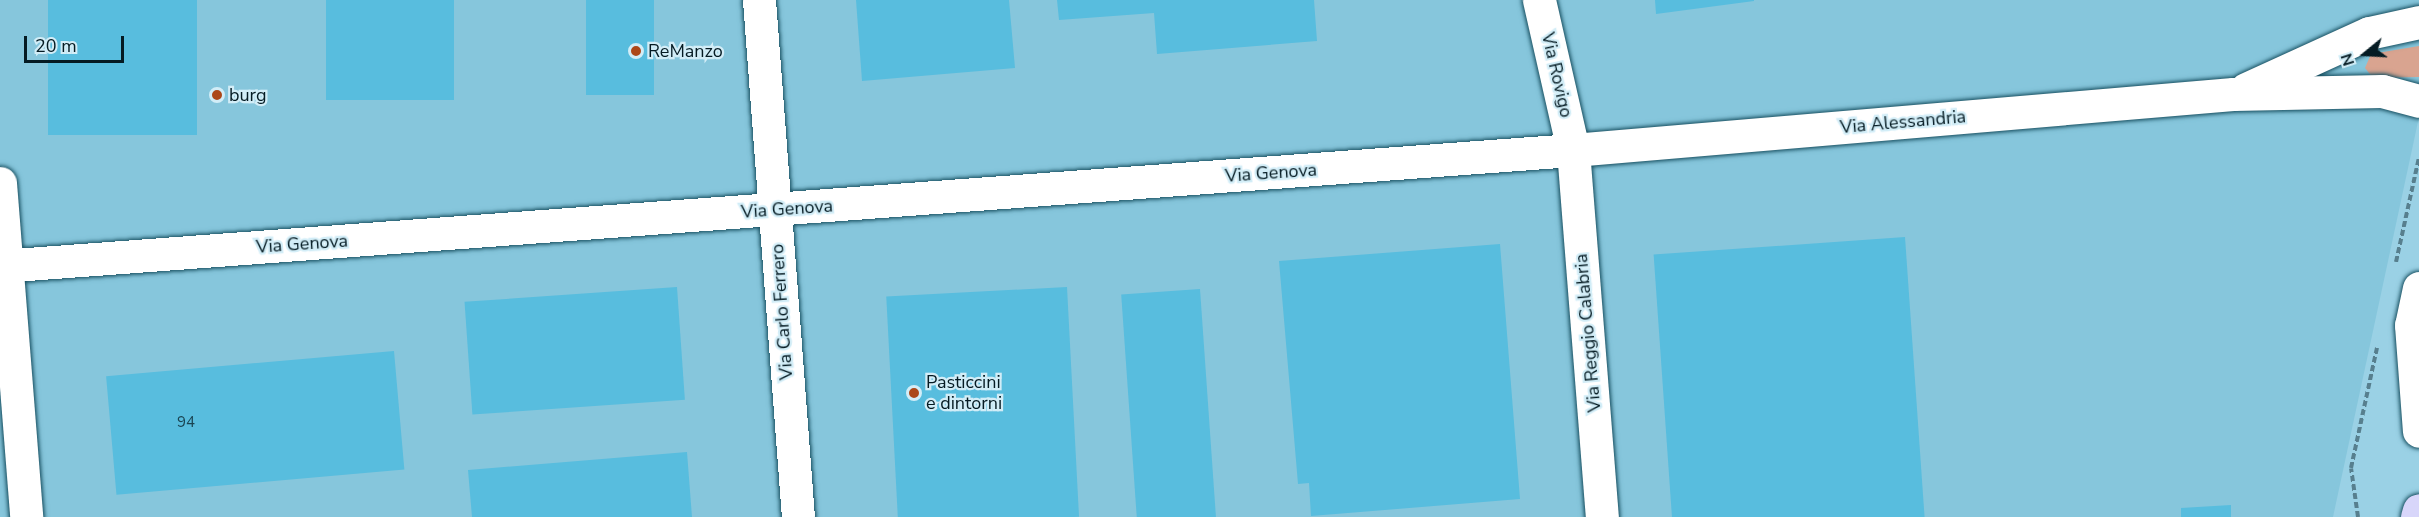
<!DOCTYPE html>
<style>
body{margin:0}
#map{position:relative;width:2419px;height:517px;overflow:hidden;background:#9ad1e5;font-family:"Nunito Sans",sans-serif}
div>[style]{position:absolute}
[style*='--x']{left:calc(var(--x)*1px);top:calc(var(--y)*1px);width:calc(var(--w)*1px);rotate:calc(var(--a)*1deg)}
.built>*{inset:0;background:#86c6dc}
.green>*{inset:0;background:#d9a490}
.building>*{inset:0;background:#58bdde;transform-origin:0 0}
.path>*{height:4px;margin-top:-2px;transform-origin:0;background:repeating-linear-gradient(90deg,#577f8e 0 6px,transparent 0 9px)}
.roads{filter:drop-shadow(0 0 2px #185061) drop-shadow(0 0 2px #185061)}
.street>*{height:33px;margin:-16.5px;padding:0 16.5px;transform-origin:16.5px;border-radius:16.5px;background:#fff}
.secondary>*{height:33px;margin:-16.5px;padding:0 16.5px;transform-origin:16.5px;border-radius:16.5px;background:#d8d6fa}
.dots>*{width:16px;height:16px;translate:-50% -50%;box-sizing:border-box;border:3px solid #d2edf7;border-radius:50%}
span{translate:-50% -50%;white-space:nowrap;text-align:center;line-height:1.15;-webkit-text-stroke:4.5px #d2edf7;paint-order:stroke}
.number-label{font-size:15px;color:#1a4452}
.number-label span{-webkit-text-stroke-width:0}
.poi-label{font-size:18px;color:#051b23}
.left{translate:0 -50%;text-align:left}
.street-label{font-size:18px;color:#051b23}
.north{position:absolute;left:2335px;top:24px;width:60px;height:60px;-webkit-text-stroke:4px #d2edf7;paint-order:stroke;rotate:252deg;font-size:16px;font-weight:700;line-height:24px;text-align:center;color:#051b23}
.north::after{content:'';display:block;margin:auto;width:21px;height:27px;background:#051b23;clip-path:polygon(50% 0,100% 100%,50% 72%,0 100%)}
.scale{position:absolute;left:24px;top:36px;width:100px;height:27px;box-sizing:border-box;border:3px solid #051b23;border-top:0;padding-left:8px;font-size:18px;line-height:21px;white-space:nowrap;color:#051b23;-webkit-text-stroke:4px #d2edf7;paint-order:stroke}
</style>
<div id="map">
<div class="built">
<div style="clip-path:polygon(0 0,2419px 0,2419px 117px,2333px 517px,0 517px)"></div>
</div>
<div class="green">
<div style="clip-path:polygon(2419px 46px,2419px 77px,2373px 78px,2365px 68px,2371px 54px)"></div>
</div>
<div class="building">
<div style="left:48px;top:0;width:149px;height:135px"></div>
<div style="left:326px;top:0;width:128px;height:100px"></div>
<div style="left:586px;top:0;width:68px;height:95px"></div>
<div style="clip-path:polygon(856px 0,1009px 0,1015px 68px,862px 81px)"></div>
<div style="clip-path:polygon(1057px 0,1314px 0,1317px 41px,1157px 54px,1154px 13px,1059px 20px)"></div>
<div style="clip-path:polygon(1655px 0,1754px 0,1754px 1px,1656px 14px)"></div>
<div style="left:1905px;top:237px;width:281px;height:252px;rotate:86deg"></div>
<div style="clip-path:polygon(1500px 244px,1520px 499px,1311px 516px,1309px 483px,1298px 484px,1279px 261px)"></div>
<div style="left:677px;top:287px;width:113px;height:213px;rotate:86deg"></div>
<div style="left:1067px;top:287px;width:230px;height:181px;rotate:87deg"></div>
<div style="left:1200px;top:289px;width:229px;height:79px;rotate:86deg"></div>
<div style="left:394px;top:351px;width:119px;height:289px;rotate:85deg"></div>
<div style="clip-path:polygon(687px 452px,692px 517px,472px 517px,468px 470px)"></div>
<div style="clip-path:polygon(2231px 505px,2231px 517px,2181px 517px,2181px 508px)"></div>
</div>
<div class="path">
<div style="--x:2396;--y:262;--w:107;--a:-77.6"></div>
<div style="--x:2358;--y:517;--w:49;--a:-98.1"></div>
<div style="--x:2351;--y:468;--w:123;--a:-77.8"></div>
</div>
<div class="roads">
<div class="street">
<div style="--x:759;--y:0;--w:518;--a:85.69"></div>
<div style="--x:1539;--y:0;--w:154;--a:77.2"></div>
<div style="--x:1573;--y:150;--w:368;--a:85.5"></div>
<div style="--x:2246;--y:89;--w:135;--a:-24.5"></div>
<div style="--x:2369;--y:33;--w:51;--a:-12.4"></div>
<div style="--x:0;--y:183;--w:335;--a:85.5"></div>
<div style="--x:0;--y:266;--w:1577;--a:-4.22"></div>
<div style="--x:1573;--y:150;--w:662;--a:-4.85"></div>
<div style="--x:2233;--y:94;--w:149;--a:-1.2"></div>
<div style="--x:2382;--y:91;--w:38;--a:15"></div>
<div style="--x:2419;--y:288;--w:38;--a:102"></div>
<div style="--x:2411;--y:325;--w:106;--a:85.7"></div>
</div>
<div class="secondary">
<div style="--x:2417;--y:517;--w:7;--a:-74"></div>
</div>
</div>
<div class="dots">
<div style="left:636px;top:51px;background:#ac4718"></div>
<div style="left:217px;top:95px;background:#ac4718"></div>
<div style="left:914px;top:393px;background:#ac4718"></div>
</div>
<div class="number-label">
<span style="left:186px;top:423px">94</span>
</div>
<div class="poi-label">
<span class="left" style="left:648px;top:51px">ReManzo</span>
<span class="left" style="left:229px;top:95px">burg</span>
<span class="left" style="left:926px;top:393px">Pasticcini<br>e dintorni</span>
</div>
<div class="street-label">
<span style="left:1557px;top:75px;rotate:77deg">Via Rovigo</span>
<span style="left:1903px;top:122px;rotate:-5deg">Via Alessandria</span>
<span style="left:1271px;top:173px;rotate:-4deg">Via Genova</span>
<span style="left:787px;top:209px;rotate:-4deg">Via Genova</span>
<span style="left:302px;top:244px;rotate:-4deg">Via Genova</span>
<span style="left:782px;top:312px;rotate:-94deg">Via Carlo Ferrero</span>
<span style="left:1588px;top:333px;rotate:-95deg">Via Reggio Calabria</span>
</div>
<div class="north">N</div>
<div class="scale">20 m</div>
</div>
